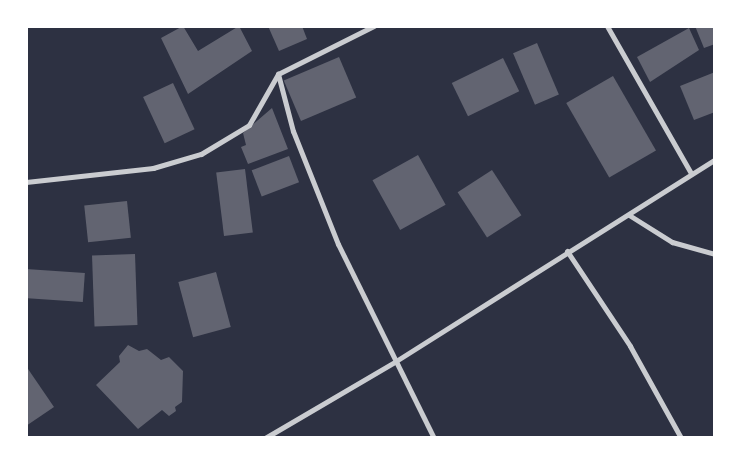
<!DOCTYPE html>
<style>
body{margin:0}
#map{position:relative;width:741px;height:464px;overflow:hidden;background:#2d3142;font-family:"Golos Text",sans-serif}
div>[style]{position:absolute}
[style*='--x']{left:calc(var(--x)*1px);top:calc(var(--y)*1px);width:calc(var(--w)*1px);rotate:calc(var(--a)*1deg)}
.building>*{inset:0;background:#626471;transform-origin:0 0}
.minor>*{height:5px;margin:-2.5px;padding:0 2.5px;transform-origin:2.5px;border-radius:2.5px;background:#caccd0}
span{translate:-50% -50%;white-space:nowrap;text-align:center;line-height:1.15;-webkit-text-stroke:4.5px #fff;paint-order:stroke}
.frame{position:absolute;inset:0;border:28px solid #fff;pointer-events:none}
</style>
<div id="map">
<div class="building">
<div style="clip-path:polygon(183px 26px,198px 51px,239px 26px,252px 51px,188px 94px,161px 38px)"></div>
<div style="clip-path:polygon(268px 26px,302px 26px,307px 39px,279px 51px)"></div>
<div style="clip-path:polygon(695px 26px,715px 26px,715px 44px,704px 48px)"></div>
<div style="clip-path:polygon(689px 28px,699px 50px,650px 82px,637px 57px)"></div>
<div style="left:537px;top:43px;width:56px;height:26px;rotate:67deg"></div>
<div style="left:339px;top:57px;width:44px;height:60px;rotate:67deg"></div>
<div style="left:503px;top:58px;width:37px;height:57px;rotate:64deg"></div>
<div style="clip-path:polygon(715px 72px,715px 112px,694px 120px,680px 86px)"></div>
<div style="left:613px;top:76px;width:86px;height:54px;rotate:60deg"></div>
<div style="left:173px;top:83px;width:51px;height:33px;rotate:65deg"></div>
<div style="clip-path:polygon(272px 108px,288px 149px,248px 164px,241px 147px,246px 145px,243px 133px)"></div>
<div style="left:418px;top:155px;width:57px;height:52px;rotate:61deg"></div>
<div style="left:289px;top:156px;width:28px;height:40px;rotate:69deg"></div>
<div style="left:245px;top:169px;width:64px;height:29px;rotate:83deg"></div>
<div style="left:492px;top:170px;width:54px;height:41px;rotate:57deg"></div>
<div style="left:127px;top:201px;width:37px;height:43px;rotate:84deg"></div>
<div style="left:135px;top:254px;width:71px;height:43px;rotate:88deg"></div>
<div style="left:26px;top:269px;width:59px;height:29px;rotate:4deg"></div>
<div style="left:216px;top:272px;width:57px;height:39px;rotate:75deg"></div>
<div style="clip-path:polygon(128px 345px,139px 351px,147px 349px,161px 360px,169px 357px,183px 371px,182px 402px,175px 407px,176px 411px,169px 416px,162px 410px,138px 429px,96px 385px,120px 362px,119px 356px)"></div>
<div style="clip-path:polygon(26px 366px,54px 407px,26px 426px)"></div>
</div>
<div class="minor">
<div style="--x:607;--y:26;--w:169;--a:60.3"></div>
<div style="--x:278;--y:74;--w:59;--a:75.3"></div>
<div style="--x:293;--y:131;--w:122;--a:68.3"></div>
<div style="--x:338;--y:244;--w:216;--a:63.7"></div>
<div style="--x:26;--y:182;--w:128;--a:-6.3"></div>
<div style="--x:153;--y:168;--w:50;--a:-16.3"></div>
<div style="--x:201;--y:154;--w:56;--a:-31.1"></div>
<div style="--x:249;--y:125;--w:59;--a:-60.4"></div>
<div style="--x:278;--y:74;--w:107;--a:-26.6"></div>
<div style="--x:629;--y:215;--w:51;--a:32.1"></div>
<div style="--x:672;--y:242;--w:45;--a:15.6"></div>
<div style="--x:567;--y:251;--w:114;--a:56.4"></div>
<div style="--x:630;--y:346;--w:105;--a:61"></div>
<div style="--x:265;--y:438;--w:152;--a:-30.4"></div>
<div style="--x:396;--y:361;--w:378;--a:-32.3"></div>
</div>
<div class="frame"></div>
</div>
